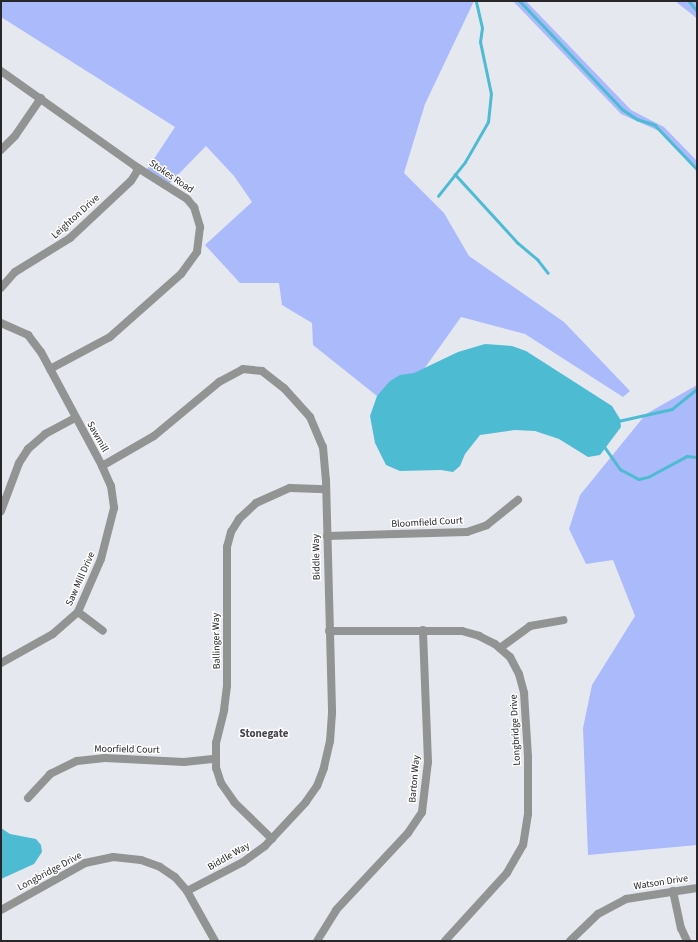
<!DOCTYPE html>
<style>
body{margin:0}
#map{position:relative;width:698px;height:942px;overflow:hidden;background:#e6e8f0;font-family:"Source Sans 3",sans-serif}
div>[style]{position:absolute}
[style*='--x']{left:calc(var(--x)*1px);top:calc(var(--y)*1px);width:calc(var(--w)*1px);rotate:calc(var(--a)*1deg)}
.green>*{inset:0;background:#abbafb}
.water>*{inset:0;background:#4dbbd2}
.stream>*{height:2.5px;margin:-1.25px;padding:0 1.25px;transform-origin:1.25px;border-radius:1.25px;background:#4dbbd2}
.minor>*{height:8px;margin:-4px;padding:0 4px;transform-origin:4px;border-radius:4px;background:#919492}
span{translate:-50% -50%;white-space:nowrap;text-align:center;line-height:1.15;-webkit-text-stroke:3px #fff;paint-order:stroke}
.street-label{font-size:10px;color:#27272a}
.neighbourhood-label{font-size:11px;color:#44454b;font-weight:700}
.frame{position:absolute;inset:0;border:2px solid #27272a;pointer-events:none}
</style>
<div id="map">
<div class="green">
<div style="clip-path:polygon(1px 1px,474px 1px,425px 104px,404px 173px,444px 213px,469px 256px,564px 322px,630px 391px,623px 397px,525px 334px,461px 317px,424px 369px,377px 396px,313px 345px,312px 323px,282px 305px,279px 283px,240px 283px,205px 245px,252px 202px,234px 176px,206px 146px,168px 185px,146px 171px,175px 127px,1px 17px)"></div>
<div style="clip-path:polygon(513px 1px,526px 1px,631px 110px,664px 127px,697px 161px,697px 171px,659px 131px,621px 114px)"></div>
<div style="clip-path:polygon(675px 1px,697px 1px,697px 19px,694px 16px)"></div>
<div style="clip-path:polygon(697px 385px,697px 845px,588px 855px,583px 728px,592px 685px,635px 616px,613px 560px,586px 564px,569px 529px,580px 495px,646px 414px)"></div>
</div>
<div class="water">
<div style="clip-path:polygon(485px 344px,512px 346px,526px 351px,612px 406px,620px 419px,621px 427px,600px 455px,588px 457px,559px 439px,535px 431px,515px 430px,480px 435px,465px 454px,460px 466px,453px 472px,441px 470px,400px 471px,386px 465px,375px 443px,370px 416px,377px 396px,390px 381px,400px 375px,414px 373px,458px 352px)"></div>
<div style="clip-path:polygon(1px 828px,10px 834px,36px 839px,41px 845px,42px 852px,34px 864px,1px 879px)"></div>
</div>
<div class="stream">
<div style="--x:520;--y:1;--w:149;--a:46.6"></div>
<div style="--x:622;--y:109;--w:18;--a:34"></div>
<div style="--x:637;--y:119;--w:19;--a:18"></div>
<div style="--x:655;--y:125;--w:61;--a:46.3"></div>
<div style="--x:689;--y:1;--w:13;--a:51"></div>
<div style="--x:455;--y:174;--w:93;--a:47.6"></div>
<div style="--x:518;--y:243;--w:26;--a:40"></div>
<div style="--x:538;--y:260;--w:16;--a:52"></div>
<div style="--x:438;--y:196;--w:43;--a:-51.5"></div>
<div style="--x:465;--y:162;--w:46;--a:-60.1"></div>
<div style="--x:488;--y:122;--w:28;--a:-84"></div>
<div style="--x:491;--y:94;--w:53;--a:-101.9"></div>
<div style="--x:480;--y:42;--w:14;--a:-82"></div>
<div style="--x:482;--y:28;--w:28;--a:-103"></div>
<div style="--x:618;--y:421;--w:55;--a:-12.5"></div>
<div style="--x:672;--y:409;--w:32;--a:-39"></div>
<div style="--x:604;--y:446;--w:28;--a:55"></div>
<div style="--x:620;--y:469;--w:21;--a:28"></div>
<div style="--x:639;--y:479;--w:9;--a:-13"></div>
<div style="--x:648;--y:477;--w:44;--a:-28.3"></div>
<div style="--x:687;--y:456;--w:10;--a:6"></div>
</div>
<div class="minor">
<div style="--x:1;--y:71;--w:164;--a:35.3"></div>
<div style="--x:135;--y:166;--w:62;--a:32.4"></div>
<div style="--x:187;--y:199;--w:11;--a:49"></div>
<div style="--x:194;--y:207;--w:21;--a:73"></div>
<div style="--x:200;--y:227;--w:25;--a:97"></div>
<div style="--x:197;--y:252;--w:27;--a:126"></div>
<div style="--x:181;--y:274;--w:95;--a:138.4"></div>
<div style="--x:110;--y:337;--w:68;--a:151.9"></div>
<div style="--x:1;--y:150;--w:20;--a:-45"></div>
<div style="--x:15;--y:136;--w:46;--a:-55.6"></div>
<div style="--x:1;--y:288;--w:21;--a:-49"></div>
<div style="--x:15;--y:272;--w:65;--a:-31.7"></div>
<div style="--x:70;--y:238;--w:83;--a:-43.1"></div>
<div style="--x:131;--y:181;--w:15;--a:-58"></div>
<div style="--x:1;--y:323;--w:30;--a:24"></div>
<div style="--x:28;--y:335;--w:21;--a:53"></div>
<div style="--x:41;--y:352;--w:129;--a:61.8"></div>
<div style="--x:102;--y:466;--w:22;--a:66"></div>
<div style="--x:111;--y:486;--w:22;--a:82"></div>
<div style="--x:114;--y:508;--w:53;--a:104.3"></div>
<div style="--x:101;--y:559;--w:58;--a:113.5"></div>
<div style="--x:78;--y:612;--w:33;--a:139"></div>
<div style="--x:53;--y:634;--w:60;--a:150.9"></div>
<div style="--x:102;--y:466;--w:60;--a:-30"></div>
<div style="--x:154;--y:436;--w:85;--a:-39.7"></div>
<div style="--x:219;--y:382;--w:27;--a:-28"></div>
<div style="--x:243;--y:369;--w:19;--a:6"></div>
<div style="--x:262;--y:371;--w:28;--a:38"></div>
<div style="--x:284;--y:388;--w:39;--a:48"></div>
<div style="--x:310;--y:417;--w:33;--a:67"></div>
<div style="--x:323;--y:447;--w:33;--a:85"></div>
<div style="--x:326;--y:480;--w:233;--a:88.5"></div>
<div style="--x:332;--y:713;--w:28;--a:94"></div>
<div style="--x:330;--y:741;--w:28;--a:103"></div>
<div style="--x:324;--y:768;--w:19;--a:111"></div>
<div style="--x:317;--y:786;--w:19;--a:125"></div>
<div style="--x:306;--y:802;--w:60;--a:133"></div>
<div style="--x:265;--y:846;--w:27;--a:144"></div>
<div style="--x:243;--y:862;--w:63;--a:152.6"></div>
<div style="--x:1;--y:511;--w:51;--a:-69.4"></div>
<div style="--x:19;--y:463;--w:17;--a:-57"></div>
<div style="--x:28;--y:449;--w:23;--a:-41"></div>
<div style="--x:45;--y:434;--w:34;--a:-28"></div>
<div style="--x:327;--y:536;--w:140;--a:-1.6"></div>
<div style="--x:467;--y:532;--w:21;--a:-19"></div>
<div style="--x:487;--y:525;--w:40;--a:-39"></div>
<div style="--x:78;--y:612;--w:31;--a:37"></div>
<div style="--x:329;--y:631;--w:133;--a:0"></div>
<div style="--x:462;--y:631;--w:18;--a:16"></div>
<div style="--x:479;--y:636;--w:18;--a:27"></div>
<div style="--x:495;--y:644;--w:20;--a:41"></div>
<div style="--x:510;--y:657;--w:19;--a:62"></div>
<div style="--x:519;--y:674;--w:20;--a:75"></div>
<div style="--x:524;--y:693;--w:64;--a:86.4"></div>
<div style="--x:528;--y:757;--w:57;--a:90"></div>
<div style="--x:528;--y:814;--w:31;--a:99"></div>
<div style="--x:523;--y:845;--w:32;--a:120"></div>
<div style="--x:507;--y:873;--w:92;--a:132.4"></div>
<div style="--x:500;--y:648;--w:37;--a:-36"></div>
<div style="--x:530;--y:626;--w:34;--a:-10"></div>
<div style="--x:28;--y:798;--w:33;--a:-47"></div>
<div style="--x:50;--y:774;--w:30;--a:-26"></div>
<div style="--x:77;--y:761;--w:28;--a:-6"></div>
<div style="--x:105;--y:758;--w:79;--a:2.9"></div>
<div style="--x:184;--y:762;--w:31;--a:-6"></div>
<div style="--x:272;--y:839;--w:52;--a:-135.8"></div>
<div style="--x:235;--y:803;--w:24;--a:-125"></div>
<div style="--x:221;--y:783;--w:16;--a:-108"></div>
<div style="--x:216;--y:768;--w:25;--a:-90"></div>
<div style="--x:216;--y:743;--w:34;--a:-76"></div>
<div style="--x:224;--y:710;--w:24;--a:-83"></div>
<div style="--x:227;--y:686;--w:139;--a:-90"></div>
<div style="--x:227;--y:547;--w:16;--a:-75"></div>
<div style="--x:231;--y:532;--w:15;--a:-58"></div>
<div style="--x:239;--y:519;--w:23;--a:-43"></div>
<div style="--x:256;--y:503;--w:37;--a:-24"></div>
<div style="--x:290;--y:488;--w:36;--a:2"></div>
<div style="--x:673;--y:891;--w:38;--a:78"></div>
<div style="--x:681;--y:928;--w:14;--a:65"></div>
<div style="--x:1;--y:910;--w:96;--a:-29.2"></div>
<div style="--x:85;--y:863;--w:29;--a:-12"></div>
<div style="--x:113;--y:857;--w:28;--a:6"></div>
<div style="--x:141;--y:860;--w:20;--a:20"></div>
<div style="--x:160;--y:867;--w:18;--a:34"></div>
<div style="--x:175;--y:877;--w:18;--a:49"></div>
<div style="--x:187;--y:891;--w:57;--a:60.8"></div>
<div style="--x:317;--y:941;--w:36;--a:-58"></div>
<div style="--x:336;--y:910;--w:105;--a:-46.9"></div>
<div style="--x:408;--y:833;--w:25;--a:-56"></div>
<div style="--x:422;--y:812;--w:50;--a:-83.2"></div>
<div style="--x:428;--y:762;--w:132;--a:-92.2"></div>
<div style="--x:570;--y:941;--w:39;--a:-44"></div>
<div style="--x:598;--y:914;--w:32;--a:-28"></div>
<div style="--x:626;--y:899;--w:72;--a:-8.8"></div>
</div>
<div class="street-label">
<span style="left:171px;top:177px;rotate:34deg">Stokes Road</span>
<span style="left:76px;top:217px;rotate:-42deg">Leighton Drive</span>
<span style="left:97px;top:437px;rotate:61deg">Sawmill</span>
<span style="left:427px;top:523px;rotate:-3deg">Bloomfield Court</span>
<span style="left:317px;top:557px;rotate:-91deg">Biddle Way</span>
<span style="left:81px;top:579px;rotate:-66deg">Saw Mill Drive</span>
<span style="left:217px;top:641px;rotate:-91deg">Ballinger Way</span>
<span style="left:516px;top:730px;rotate:-93deg">Longbridge Drive</span>
<span style="left:127px;top:750px;rotate:1deg">Moorfield Court</span>
<span style="left:415px;top:779px;rotate:-85deg">Barton Way</span>
<span style="left:229px;top:857px;rotate:-30deg">Biddle Way</span>
<span style="left:50px;top:872px;rotate:-28deg">Longbridge Drive</span>
<span style="left:661px;top:883px;rotate:-9deg">Watson Drive</span>
</div>
<div class="neighbourhood-label">
<span style="left:264px;top:734px">Stonegate</span>
</div>
<div class="frame"></div>
</div>
